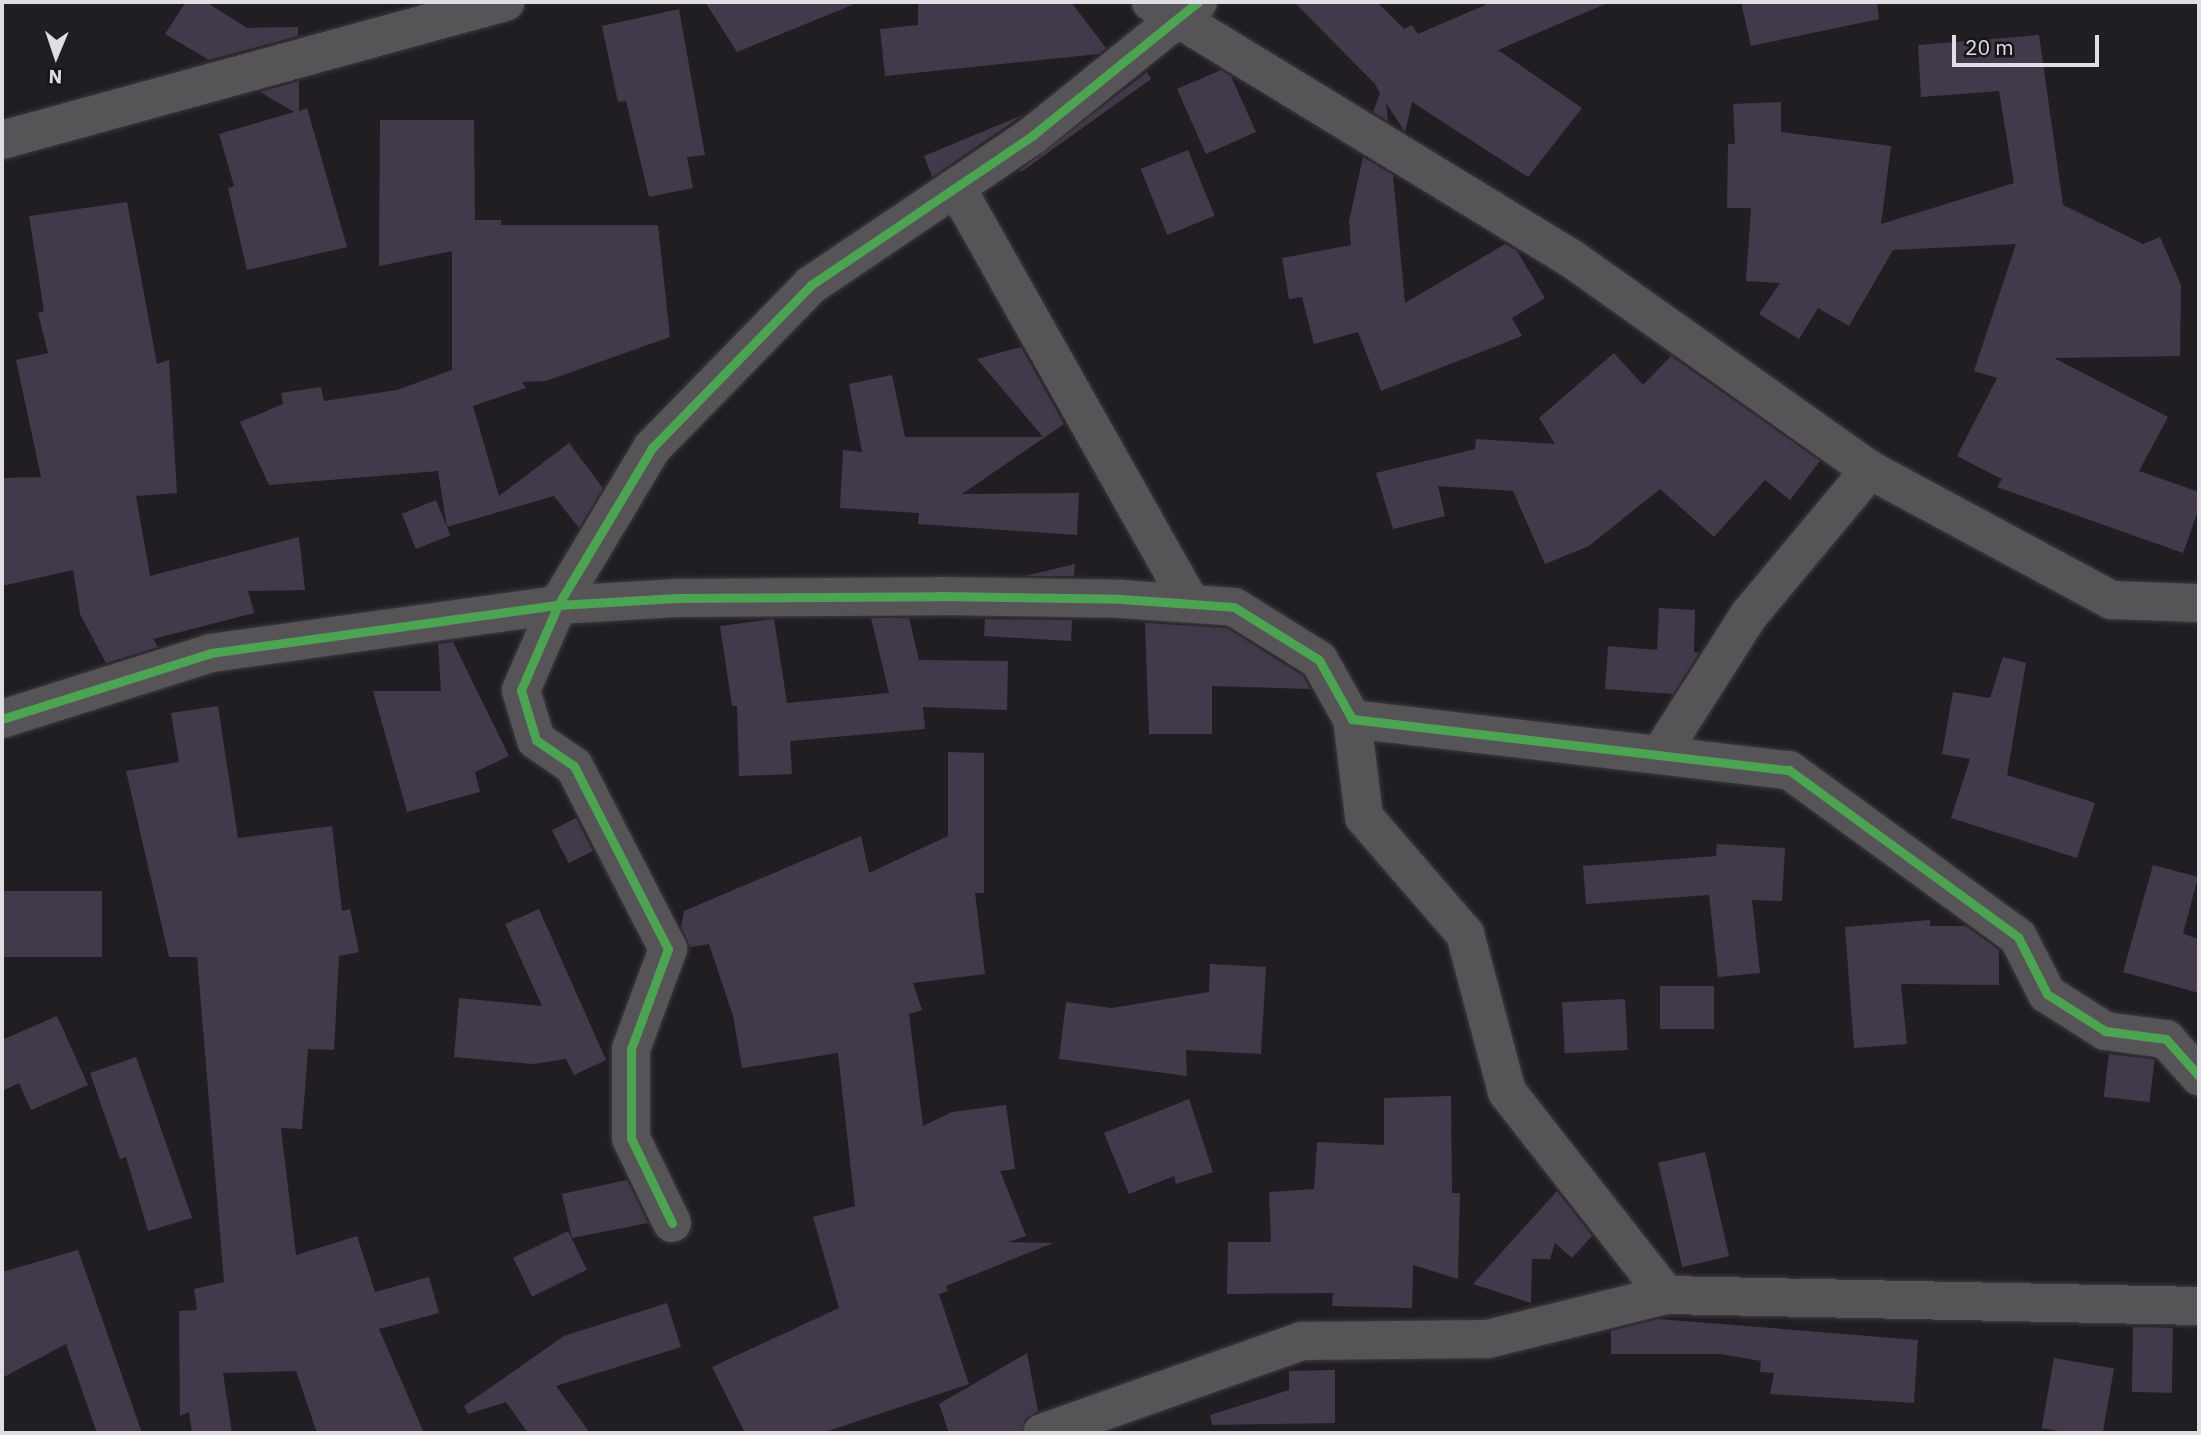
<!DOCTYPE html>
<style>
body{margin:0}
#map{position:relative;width:2201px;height:1435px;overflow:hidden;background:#201e23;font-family:"IBM Plex Sans",sans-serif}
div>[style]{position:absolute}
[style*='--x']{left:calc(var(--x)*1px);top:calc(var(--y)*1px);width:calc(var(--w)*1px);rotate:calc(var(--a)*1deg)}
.building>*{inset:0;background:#423a4b;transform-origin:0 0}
.roads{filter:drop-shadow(0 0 2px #3d3b3f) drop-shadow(0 0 2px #3d3b3f)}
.minor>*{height:38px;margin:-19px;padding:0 19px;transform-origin:19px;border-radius:19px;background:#565457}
.cycleway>*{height:9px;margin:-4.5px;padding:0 4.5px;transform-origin:4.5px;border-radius:4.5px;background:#4ca352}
span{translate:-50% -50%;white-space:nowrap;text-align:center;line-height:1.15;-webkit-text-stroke:7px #17141b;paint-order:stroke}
.frame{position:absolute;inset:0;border:4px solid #e0dee3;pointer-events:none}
.north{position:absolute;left:21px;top:21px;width:70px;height:70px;-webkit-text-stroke:5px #17141b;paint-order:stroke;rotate:182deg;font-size:19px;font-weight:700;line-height:28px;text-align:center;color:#e0dee3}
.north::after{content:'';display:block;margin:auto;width:24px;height:32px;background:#e0dee3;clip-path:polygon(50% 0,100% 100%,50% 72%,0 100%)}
.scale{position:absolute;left:1952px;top:35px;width:147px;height:32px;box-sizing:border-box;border:4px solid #e0dee3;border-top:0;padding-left:9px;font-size:21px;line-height:24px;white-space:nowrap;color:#e0dee3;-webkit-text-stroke:5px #17141b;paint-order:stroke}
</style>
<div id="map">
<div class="building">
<div style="clip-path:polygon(186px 2px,206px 2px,247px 28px,298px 27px,298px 36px,209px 60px,165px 34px)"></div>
<div style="clip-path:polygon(705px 2px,857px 2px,857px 3px,737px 52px)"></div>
<div style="clip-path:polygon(918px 2px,1071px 2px,1106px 48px,1099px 54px,885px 76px,880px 29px,918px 25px)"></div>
<div style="clip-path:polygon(1294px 2px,1377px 2px,1404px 29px,1412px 25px,1418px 34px,1492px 2px,1610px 2px,1498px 50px,1582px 108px,1528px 177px,1412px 102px,1405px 132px,1386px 103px,1388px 121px,1373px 112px,1380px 93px,1375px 84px)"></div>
<div style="clip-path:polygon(1741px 2px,1877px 2px,1879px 19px,1751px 46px)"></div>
<div style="clip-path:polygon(679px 9px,705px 155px,687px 157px,693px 188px,649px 197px,626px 101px,618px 102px,602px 26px)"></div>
<div style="clip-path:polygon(2039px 35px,2063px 205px,2143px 244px,2160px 237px,2181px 285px,2180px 356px,2054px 358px,2168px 417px,2139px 471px,2199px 492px,2199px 508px,2183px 553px,1997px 487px,2002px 479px,1957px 456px,1997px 378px,1974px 371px,2016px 244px,1893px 250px,1849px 326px,1818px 308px,1799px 339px,1759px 314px,1780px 283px,1746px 281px,1751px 208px,1727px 208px,1728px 144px,1735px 144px,1733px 104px,1781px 102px,1781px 132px,1891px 146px,1881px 224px,2014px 183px,1999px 91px,1921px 97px,1918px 45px)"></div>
<div style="clip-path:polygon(1221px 70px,1231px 76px,1256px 132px,1206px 154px,1177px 89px)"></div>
<div style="clip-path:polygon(1147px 72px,1151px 79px,1021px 172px,1020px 170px)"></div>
<div style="clip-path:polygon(299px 81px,299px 111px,307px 108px,347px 247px,247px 270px,228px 188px,234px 186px,219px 134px,294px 112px,260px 92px)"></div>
<div style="clip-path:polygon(1023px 115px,1020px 117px,932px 177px,924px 156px)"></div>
<div style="clip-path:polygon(380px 120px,474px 120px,475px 220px,501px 220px,501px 225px,658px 225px,670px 337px,546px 381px,522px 382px,526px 388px,473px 406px,499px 496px,569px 443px,603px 488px,579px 528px,554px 496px,447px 527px,438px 471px,269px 485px,240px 422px,283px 404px,281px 393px,321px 387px,324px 401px,397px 390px,452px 370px,452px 251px,379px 266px)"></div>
<div style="left:1188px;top:150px;width:71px;height:51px;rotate:68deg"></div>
<div style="clip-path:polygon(1363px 157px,1393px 175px,1405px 303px,1505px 244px,1517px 251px,1545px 298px,1512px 318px,1522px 336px,1381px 391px,1358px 332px,1314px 344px,1302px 297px,1289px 299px,1282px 258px,1351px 245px,1349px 221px)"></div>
<div style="clip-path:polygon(127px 202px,157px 364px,169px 360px,177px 493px,136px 496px,150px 576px,299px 537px,305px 590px,248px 591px,254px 613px,153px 639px,158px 647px,106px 663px,80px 614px,73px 570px,2px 586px,2px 478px,41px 477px,16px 360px,48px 353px,38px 313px,44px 311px,29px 216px)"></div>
<div style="clip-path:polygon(1021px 347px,1064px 424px,962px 494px,1079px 493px,1077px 535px,918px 524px,919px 513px,840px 508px,843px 450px,862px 452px,849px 384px,892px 375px,905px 437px,1043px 437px,977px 359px)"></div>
<div style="clip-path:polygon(1614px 353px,1643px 385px,1671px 356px,1820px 461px,1790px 500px,1765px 480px,1714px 537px,1660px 489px,1589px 546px,1545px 564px,1513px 491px,1438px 486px,1445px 516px,1393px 529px,1376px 473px,1475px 449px,1476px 439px,1555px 444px,1539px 418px)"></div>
<div style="left:436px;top:500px;width:38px;height:37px;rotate:68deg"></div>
<div style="clip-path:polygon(1075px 564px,1074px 576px,1025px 576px)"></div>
<div style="clip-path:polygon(1659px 608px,1695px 610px,1694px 652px,1699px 653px,1673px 694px,1605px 689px,1608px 646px,1657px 650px)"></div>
<div style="clip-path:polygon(871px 618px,909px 618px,919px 660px,1008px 661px,1007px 710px,923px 707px,925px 729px,790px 741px,792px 774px,739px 776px,737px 706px,732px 706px,720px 626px,774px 619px,787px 703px,889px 693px)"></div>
<div style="clip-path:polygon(985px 619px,1072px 620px,1071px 641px,984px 636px)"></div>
<div style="clip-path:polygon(1145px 623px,1227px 628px,1303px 676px,1310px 689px,1212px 686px,1212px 734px,1149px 734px)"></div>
<div style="clip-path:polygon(453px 642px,509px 756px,475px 772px,480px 792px,407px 812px,373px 691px,441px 691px,438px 644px)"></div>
<div style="clip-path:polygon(2003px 657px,2026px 663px,2007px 775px,2095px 803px,2077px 858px,1951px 818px,1970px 759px,1942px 754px,1953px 692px,1990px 698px)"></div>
<div style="clip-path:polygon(218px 706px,238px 838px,332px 826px,342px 911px,350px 909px,359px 952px,339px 956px,334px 1050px,308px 1049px,302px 1129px,281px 1128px,296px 1255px,357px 1236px,375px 1292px,429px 1277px,439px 1313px,379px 1329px,424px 1433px,317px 1433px,296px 1371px,223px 1373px,232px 1433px,192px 1433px,189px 1412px,180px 1416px,179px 1311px,197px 1310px,194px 1289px,224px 1282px,197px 957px,169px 957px,126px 771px,179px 762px,171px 713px)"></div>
<div style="clip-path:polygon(948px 752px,984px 753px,984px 893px,975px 893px,985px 974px,913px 983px,922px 1010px,909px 1014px,923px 1126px,952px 1112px,1006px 1105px,1015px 1169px,1000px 1171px,1026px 1236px,1008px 1242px,1053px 1243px,946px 1286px,948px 1291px,939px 1294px,969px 1384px,822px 1433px,745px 1433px,712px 1367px,839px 1308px,813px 1217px,855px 1206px,838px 1053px,742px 1068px,733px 1016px,709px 944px,690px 947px,681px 926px,684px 911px,861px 836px,869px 873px,948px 836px)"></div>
<div style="left:576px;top:818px;width:37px;height:27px;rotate:63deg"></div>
<div style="clip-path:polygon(1717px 844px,1785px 848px,1782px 901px,1752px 900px,1760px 973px,1718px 977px,1709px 895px,1586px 904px,1583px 866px,1716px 856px)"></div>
<div style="clip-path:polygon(2153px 865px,2198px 877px,2183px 934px,2199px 939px,2199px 993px,2123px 972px)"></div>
<div style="left:4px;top:891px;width:98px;height:66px"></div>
<div style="clip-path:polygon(539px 909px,606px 1060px,574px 1075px,566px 1059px,533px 1064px,454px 1057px,459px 998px,542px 1006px,505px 924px)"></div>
<div style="clip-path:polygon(1930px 920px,1930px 926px,1966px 926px,1999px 950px,1999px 985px,1901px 984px,1907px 1044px,1854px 1048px,1845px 927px)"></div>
<div style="clip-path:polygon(1210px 964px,1266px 967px,1261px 1054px,1186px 1050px,1187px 1076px,1059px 1059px,1066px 1002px,1112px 1008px,1209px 992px)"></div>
<div style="left:1714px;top:986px;width:43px;height:54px;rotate:90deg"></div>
<div style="left:1625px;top:999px;width:51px;height:63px;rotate:87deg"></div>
<div style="clip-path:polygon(57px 1016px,88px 1085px,31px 1110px,19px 1083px,2px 1091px,2px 1040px)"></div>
<div style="left:2109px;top:1054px;width:46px;height:43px;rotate:7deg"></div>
<div style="clip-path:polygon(136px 1057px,192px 1218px,148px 1231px,126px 1157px,120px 1159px,90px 1073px)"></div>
<div style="clip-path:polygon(1451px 1096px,1452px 1193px,1460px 1193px,1458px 1279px,1413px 1265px,1412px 1308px,1332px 1306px,1333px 1293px,1227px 1294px,1228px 1242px,1271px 1242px,1269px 1192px,1314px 1189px,1317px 1142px,1384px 1145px,1384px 1098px)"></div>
<div style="clip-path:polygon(1189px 1099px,1213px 1172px,1176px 1184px,1174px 1176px,1129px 1194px,1104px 1133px)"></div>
<div style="left:1705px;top:1152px;width:107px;height:48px;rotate:77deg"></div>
<div style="clip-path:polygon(627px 1180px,648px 1223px,572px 1238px,562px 1194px)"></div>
<div style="clip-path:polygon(1557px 1191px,1592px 1236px,1572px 1258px,1555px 1243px,1550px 1259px,1532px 1259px,1531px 1303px,1473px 1284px)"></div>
<div style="left:568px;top:1231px;width:43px;height:61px;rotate:64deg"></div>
<div style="clip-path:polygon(78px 1250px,142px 1433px,97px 1433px,66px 1344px,2px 1378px,2px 1272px)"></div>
<div style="clip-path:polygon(667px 1303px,681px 1347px,556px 1386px,590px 1433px,528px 1433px,506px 1402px,468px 1414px,464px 1406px,564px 1336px)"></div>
<div style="clip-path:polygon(1658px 1319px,1918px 1340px,1914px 1403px,1770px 1394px,1774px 1373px,1760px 1372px,1761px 1361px,1721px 1354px,1611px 1354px,1611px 1331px)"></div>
<div style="left:2133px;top:1327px;width:40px;height:65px;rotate:1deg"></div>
<div style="clip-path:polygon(1027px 1353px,1038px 1411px,1025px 1419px,1021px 1433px,949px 1433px,939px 1404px)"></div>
<div style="left:2054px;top:1358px;width:61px;height:71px;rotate:10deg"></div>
<div style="clip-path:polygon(1335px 1370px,1335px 1423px,1212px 1425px,1210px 1415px,1289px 1390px,1289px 1371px)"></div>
</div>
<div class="roads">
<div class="minor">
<div style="--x:1151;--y:2;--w:493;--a:31.4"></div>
<div style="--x:1572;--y:259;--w:365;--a:35.3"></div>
<div style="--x:1870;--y:470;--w:274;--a:28.3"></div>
<div style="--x:2111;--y:600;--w:88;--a:2"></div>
<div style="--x:2;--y:140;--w:522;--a:-15.34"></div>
<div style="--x:956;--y:187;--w:477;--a:60.6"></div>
<div style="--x:2;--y:719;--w:219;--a:-17.5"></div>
<div style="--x:211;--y:653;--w:350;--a:-7.9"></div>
<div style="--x:558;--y:605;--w:183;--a:-59.1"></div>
<div style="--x:652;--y:448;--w:228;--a:-45.7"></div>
<div style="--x:811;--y:285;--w:268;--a:-34"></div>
<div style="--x:1033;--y:135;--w:212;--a:-38.9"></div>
<div style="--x:1352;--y:719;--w:99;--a:83"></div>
<div style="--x:1364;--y:817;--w:155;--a:49.2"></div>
<div style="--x:1465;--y:934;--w:163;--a:75.1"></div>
<div style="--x:1507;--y:1092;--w:258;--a:51.9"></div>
<div style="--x:1666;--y:1295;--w:533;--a:1.18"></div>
<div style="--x:1661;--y:753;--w:164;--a:-57.5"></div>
<div style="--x:1749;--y:615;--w:189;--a:-50.2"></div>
<div style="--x:672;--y:1223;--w:94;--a:-115.8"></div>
<div style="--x:631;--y:1138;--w:89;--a:-90"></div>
<div style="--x:631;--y:1049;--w:107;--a:-69.7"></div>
<div style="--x:668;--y:949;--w:206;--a:-117.2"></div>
<div style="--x:574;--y:766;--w:46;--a:-145.6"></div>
<div style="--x:536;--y:740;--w:52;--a:-106.7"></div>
<div style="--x:521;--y:690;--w:93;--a:-66.5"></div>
<div style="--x:558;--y:605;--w:119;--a:-3.4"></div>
<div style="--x:677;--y:598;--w:263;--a:-0.4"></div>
<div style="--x:940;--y:596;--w:181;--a:0.9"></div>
<div style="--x:1121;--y:599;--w:113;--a:4"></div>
<div style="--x:1234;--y:607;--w:100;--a:31.9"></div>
<div style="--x:1319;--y:660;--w:68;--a:60.8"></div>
<div style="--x:1352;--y:719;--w:440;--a:6.7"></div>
<div style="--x:1789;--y:770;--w:283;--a:36.1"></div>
<div style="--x:2018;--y:937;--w:64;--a:63"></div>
<div style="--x:2047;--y:994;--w:69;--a:32.5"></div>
<div style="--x:2105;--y:1031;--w:62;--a:7.5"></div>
<div style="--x:2166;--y:1039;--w:50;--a:48.3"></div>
<div style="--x:1042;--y:1433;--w:276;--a:-19.5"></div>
<div style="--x:1302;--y:1341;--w:186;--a:-0.6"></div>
<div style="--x:1488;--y:1339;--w:183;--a:-13.9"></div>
</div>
</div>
<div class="cycleway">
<div style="--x:2;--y:719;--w:219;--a:-17.5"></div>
<div style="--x:211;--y:653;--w:350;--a:-7.9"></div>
<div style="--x:558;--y:605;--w:183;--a:-59.1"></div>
<div style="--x:652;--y:448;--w:228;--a:-45.7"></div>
<div style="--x:811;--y:285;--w:268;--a:-34"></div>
<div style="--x:1033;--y:135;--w:212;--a:-38.9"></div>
<div style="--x:672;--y:1223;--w:94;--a:-115.8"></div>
<div style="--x:631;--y:1138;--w:89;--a:-90"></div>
<div style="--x:631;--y:1049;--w:107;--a:-69.7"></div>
<div style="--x:668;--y:949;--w:206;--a:-117.2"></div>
<div style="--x:574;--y:766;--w:46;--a:-145.6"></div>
<div style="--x:536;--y:740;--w:52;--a:-106.7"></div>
<div style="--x:521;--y:690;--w:93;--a:-66.5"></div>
<div style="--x:558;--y:605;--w:119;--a:-3.4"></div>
<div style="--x:677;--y:598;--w:263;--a:-0.4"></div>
<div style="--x:940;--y:596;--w:181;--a:0.9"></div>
<div style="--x:1121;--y:599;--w:113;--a:4"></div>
<div style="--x:1234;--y:607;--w:100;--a:31.9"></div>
<div style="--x:1319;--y:660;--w:68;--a:60.8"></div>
<div style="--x:1352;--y:719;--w:440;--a:6.7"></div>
<div style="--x:1789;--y:770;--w:283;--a:36.1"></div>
<div style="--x:2018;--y:937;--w:64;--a:63"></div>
<div style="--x:2047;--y:994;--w:69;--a:32.5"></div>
<div style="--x:2105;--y:1031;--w:62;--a:7.5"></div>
<div style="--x:2166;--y:1039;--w:50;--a:48.3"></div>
</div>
<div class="frame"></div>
<div class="north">N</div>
<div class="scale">20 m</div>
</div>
